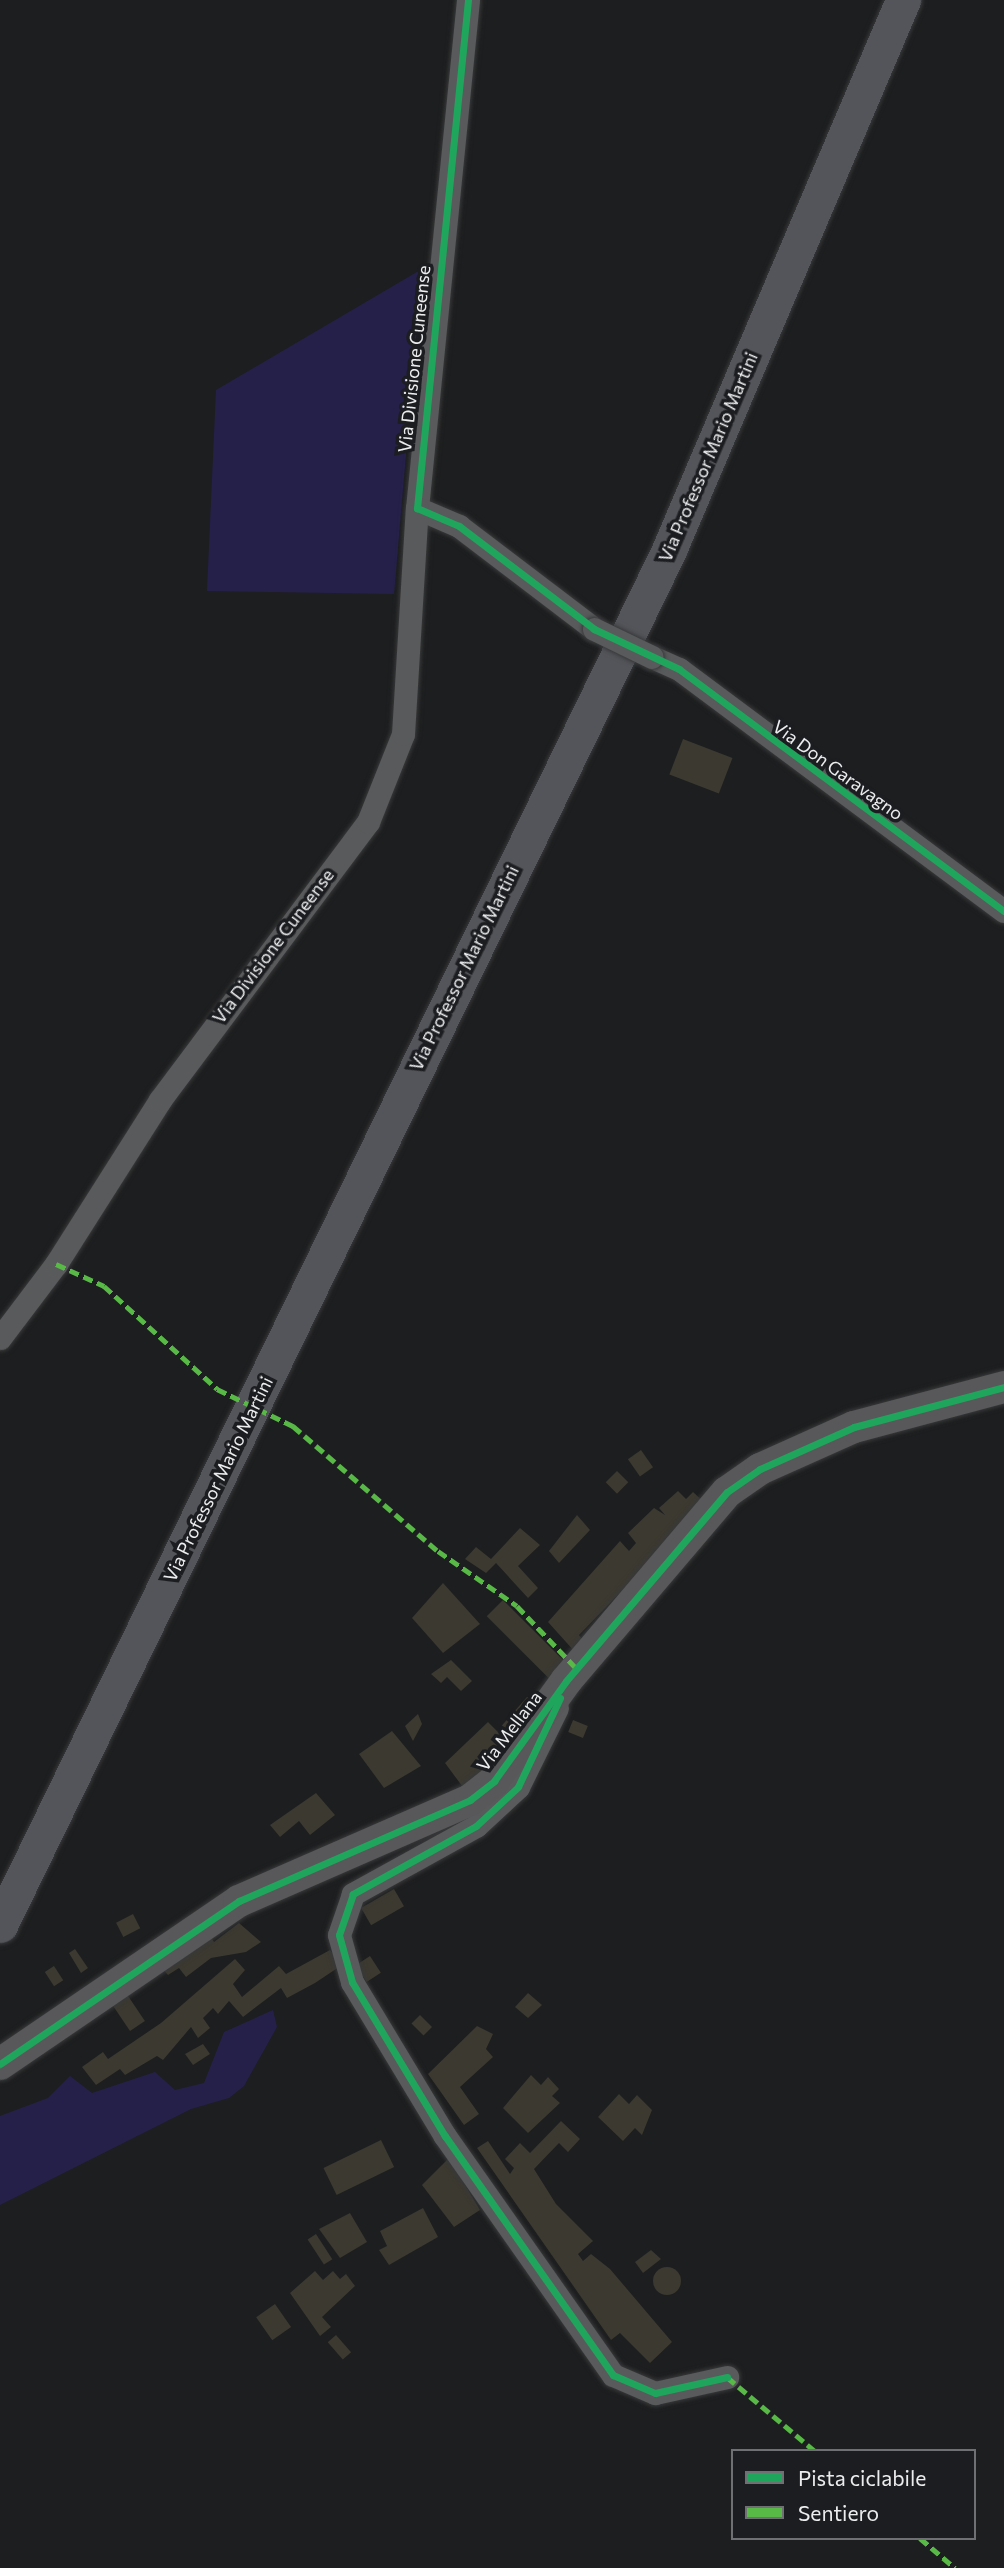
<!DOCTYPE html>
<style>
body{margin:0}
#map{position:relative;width:1004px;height:2568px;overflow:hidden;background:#1d1e1f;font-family:Commissioner,sans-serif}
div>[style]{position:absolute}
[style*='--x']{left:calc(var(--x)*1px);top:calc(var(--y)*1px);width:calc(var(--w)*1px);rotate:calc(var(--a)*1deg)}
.green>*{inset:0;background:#25204a}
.building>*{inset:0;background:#3b3930;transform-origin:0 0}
.round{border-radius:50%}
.roads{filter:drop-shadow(0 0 2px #38393b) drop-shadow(0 0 2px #38393b)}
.street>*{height:23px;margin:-11.5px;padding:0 11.5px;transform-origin:11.5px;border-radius:11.5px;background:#595a5b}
.secondary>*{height:32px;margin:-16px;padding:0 16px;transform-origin:16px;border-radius:16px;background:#58585a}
.primary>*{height:35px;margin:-17.5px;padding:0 17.5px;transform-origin:17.5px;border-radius:17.5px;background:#54555a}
.bridges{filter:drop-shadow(0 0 2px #38393b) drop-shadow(0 0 2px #38393b)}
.street-bridge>*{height:23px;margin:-11.5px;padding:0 11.5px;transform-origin:11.5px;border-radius:11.5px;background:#595a5b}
.quiet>*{height:5px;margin-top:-2.5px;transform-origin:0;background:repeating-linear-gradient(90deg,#58b947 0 10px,transparent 0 15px)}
.cycleway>*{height:7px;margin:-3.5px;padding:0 3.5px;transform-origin:3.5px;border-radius:3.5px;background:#20a55d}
span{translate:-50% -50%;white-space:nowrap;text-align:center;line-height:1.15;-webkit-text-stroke:7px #1c1d20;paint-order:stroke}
.street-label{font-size:18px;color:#ecedef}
.legend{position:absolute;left:731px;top:2449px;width:245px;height:91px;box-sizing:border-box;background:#1c1d20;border:2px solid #6f7073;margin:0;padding:9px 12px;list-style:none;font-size:21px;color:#ecedef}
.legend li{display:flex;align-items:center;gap:14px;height:35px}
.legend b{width:35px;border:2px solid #6f7073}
</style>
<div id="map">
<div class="green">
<div style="clip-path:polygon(422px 269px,394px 594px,207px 591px,216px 390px)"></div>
<div style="clip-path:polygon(273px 2010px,277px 2027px,244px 2086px,229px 2098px,191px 2109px,0 2205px,0 2116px,48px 2098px,70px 2076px,92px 2093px,155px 2072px,175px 2090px,204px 2083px,224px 2032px)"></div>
</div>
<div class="building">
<div style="left:683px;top:739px;width:53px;height:38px;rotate:21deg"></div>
<div style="left:641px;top:1450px;width:21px;height:16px;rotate:55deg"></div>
<div style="left:617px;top:1471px;width:16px;height:16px;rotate:45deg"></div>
<div style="clip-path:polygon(678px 1491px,686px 1499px,693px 1492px,706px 1504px,579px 1635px,584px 1642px,575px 1652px,548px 1622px,620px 1541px,629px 1551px,636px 1543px,628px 1533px,654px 1508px,665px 1515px,659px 1508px)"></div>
<div style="clip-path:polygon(577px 1515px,590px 1530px,559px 1563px,549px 1551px)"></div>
<div style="clip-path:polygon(520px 1528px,540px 1545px,518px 1566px,538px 1588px,528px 1598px,496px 1563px,486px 1573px,465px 1559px,476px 1547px,491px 1559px)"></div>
<div style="clip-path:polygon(443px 1583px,480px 1624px,443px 1653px,412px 1618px)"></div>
<div style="left:503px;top:1600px;width:91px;height:23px;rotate:45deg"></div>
<div style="clip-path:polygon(451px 1660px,472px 1681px,461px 1691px,447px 1677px,441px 1683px,431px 1674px)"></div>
<div style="clip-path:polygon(527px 1697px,540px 1703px,465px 1790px,445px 1763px,488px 1722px,497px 1731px)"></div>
<div style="clip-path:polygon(418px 1714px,422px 1724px,413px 1741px,405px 1726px)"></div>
<div style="left:573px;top:1720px;width:16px;height:13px;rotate:22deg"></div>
<div style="clip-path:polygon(392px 1731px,421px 1766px,384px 1788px,359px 1754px)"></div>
<div style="clip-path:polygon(316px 1793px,335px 1815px,310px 1835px,299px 1821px,280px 1837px,270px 1825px)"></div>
<div style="left:394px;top:1889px;width:20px;height:38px;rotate:60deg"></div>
<div style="left:133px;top:1914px;width:16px;height:19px;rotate:63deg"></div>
<div style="clip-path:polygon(239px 1923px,261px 1942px,246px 1952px,211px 1958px,186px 1977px,179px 1968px,168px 1975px,158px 1964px,210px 1936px,214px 1942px)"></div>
<div style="clip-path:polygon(75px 1949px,88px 1968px,81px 1973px,69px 1953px)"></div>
<div style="clip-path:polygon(330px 1950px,342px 1965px,315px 1983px,287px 1998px,281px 1988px,243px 2017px,229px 2001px,218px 2014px,213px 2008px,203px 2018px,210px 2028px,198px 2038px,191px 2027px,163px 2060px,157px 2056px,125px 2075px,120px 2069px,96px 2085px,82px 2067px,103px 2052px,108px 2059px,161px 2023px,235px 1959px,245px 1970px,233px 1984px,242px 1997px,279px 1966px,286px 1974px)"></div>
<div style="left:370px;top:1956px;width:20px;height:17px;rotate:57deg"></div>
<div style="left:54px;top:1966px;width:17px;height:11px;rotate:57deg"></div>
<div style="left:122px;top:1987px;width:41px;height:18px;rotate:56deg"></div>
<div style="clip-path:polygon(528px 1993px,542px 2005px,528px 2018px,515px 2007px)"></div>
<div style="left:420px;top:2015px;width:17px;height:12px;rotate:45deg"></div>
<div style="clip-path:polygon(477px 2026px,493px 2034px,486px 2049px,493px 2057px,460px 2087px,479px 2114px,464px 2125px,428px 2074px)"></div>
<div style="clip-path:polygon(203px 2044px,210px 2054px,193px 2065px,185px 2054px)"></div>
<div style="clip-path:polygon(531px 2075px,541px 2085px,548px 2077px,559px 2089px,552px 2096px,560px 2103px,528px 2133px,503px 2108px)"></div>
<div style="clip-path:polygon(619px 2094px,629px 2104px,637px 2095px,652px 2110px,642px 2135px,635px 2128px,623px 2141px,598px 2117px)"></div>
<div style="clip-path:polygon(561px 2121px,580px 2139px,568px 2152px,559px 2143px,534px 2169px,556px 2204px,593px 2241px,578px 2254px,583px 2261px,591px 2254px,610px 2269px,672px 2342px,650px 2363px,620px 2333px,611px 2340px,477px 2148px,488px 2141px,510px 2174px,514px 2168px,505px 2159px,520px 2143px,530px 2153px)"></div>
<div style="left:381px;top:2140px;width:30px;height:64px;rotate:64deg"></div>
<div style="clip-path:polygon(449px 2158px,480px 2210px,454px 2227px,422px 2185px)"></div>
<div style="clip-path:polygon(423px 2208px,438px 2237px,389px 2265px,379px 2250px,387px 2246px,380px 2231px)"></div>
<div style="clip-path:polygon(350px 2213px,367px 2242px,340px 2258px,319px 2229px)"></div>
<div style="left:316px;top:2234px;width:30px;height:10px;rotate:57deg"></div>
<div style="clip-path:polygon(651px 2250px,661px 2259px,643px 2273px,635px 2262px)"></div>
<div class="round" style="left:653px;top:2267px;width:28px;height:28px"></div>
<div style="clip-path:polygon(315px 2271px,323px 2280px,333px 2271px,340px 2279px,346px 2274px,355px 2286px,322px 2317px,331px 2327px,320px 2336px,290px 2293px)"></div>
<div style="left:275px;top:2304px;width:28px;height:23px;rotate:55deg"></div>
<div style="left:336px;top:2335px;width:23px;height:11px;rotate:49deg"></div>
</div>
<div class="roads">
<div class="street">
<div style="--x:468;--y:0;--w:511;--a:95.73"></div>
<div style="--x:417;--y:508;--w:46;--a:23.2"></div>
<div style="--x:459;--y:526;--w:170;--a:37.3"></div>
<div style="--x:652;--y:657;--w:30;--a:24"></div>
<div style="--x:679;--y:669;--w:405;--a:36.7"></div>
<div style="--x:0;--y:1338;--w:93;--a:-52.9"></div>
<div style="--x:56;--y:1264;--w:194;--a:-57.6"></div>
<div style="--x:160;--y:1100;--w:347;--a:-53.2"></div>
<div style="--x:368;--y:822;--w:95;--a:-68.3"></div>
<div style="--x:403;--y:734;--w:226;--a:-86.5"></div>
<div style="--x:557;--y:1708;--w:88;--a:116.3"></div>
<div style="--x:518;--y:1787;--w:57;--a:137.1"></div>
<div style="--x:476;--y:1826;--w:141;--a:151.1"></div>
<div style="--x:353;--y:1894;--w:43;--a:108.9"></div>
<div style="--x:339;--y:1935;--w:49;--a:74.5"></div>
<div style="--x:352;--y:1982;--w:180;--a:58.9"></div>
<div style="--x:445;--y:2136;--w:292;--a:54.9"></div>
<div style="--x:613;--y:2375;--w:46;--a:23.2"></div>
<div style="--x:655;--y:2393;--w:74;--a:-12.5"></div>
</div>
<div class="secondary">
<div style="--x:0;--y:2064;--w:289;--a:-34.3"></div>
<div style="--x:239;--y:1901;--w:252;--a:-23.6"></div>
<div style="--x:470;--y:1800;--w:31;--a:-38"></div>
<div style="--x:494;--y:1781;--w:123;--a:-54.2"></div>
<div style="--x:566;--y:1681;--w:248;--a:-49.6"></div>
<div style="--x:727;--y:1492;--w:40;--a:-34.9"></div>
<div style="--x:760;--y:1469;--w:103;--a:-24.1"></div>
<div style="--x:854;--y:1427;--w:155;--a:-14.9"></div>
</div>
<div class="primary">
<div style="--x:0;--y:1925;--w:1529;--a:-64.05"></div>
<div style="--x:669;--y:550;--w:598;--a:-66.95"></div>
</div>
</div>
<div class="bridges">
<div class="street-bridge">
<div style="--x:594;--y:629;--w:64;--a:25.8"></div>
</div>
</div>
<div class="quiet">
<div style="--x:56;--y:1264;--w:53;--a:24.6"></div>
<div style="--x:104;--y:1286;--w:153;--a:42.3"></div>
<div style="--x:217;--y:1389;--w:85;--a:26"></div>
<div style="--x:293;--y:1426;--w:191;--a:40.8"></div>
<div style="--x:438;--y:1551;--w:96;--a:34.8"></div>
<div style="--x:517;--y:1606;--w:87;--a:46.4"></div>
<div style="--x:727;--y:2377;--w:115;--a:40.1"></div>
<div style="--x:920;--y:2538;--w:46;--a:40.6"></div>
</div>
<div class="cycleway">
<div style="--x:468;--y:0;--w:511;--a:95.73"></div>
<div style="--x:417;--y:508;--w:46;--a:23.2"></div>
<div style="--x:459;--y:526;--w:170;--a:37.3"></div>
<div style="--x:594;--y:629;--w:94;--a:25.2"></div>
<div style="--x:679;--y:669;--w:405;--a:36.7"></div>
<div style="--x:560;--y:1698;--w:98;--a:115.3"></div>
<div style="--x:518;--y:1787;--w:57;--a:137.1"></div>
<div style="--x:476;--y:1826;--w:141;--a:151.1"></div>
<div style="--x:353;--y:1894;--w:43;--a:108.9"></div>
<div style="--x:339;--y:1935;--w:49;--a:74.5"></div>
<div style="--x:352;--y:1982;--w:180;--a:58.9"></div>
<div style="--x:445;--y:2136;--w:292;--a:54.9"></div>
<div style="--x:613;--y:2375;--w:46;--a:23.2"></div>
<div style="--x:655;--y:2393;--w:74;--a:-12.5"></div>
<div style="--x:0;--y:2064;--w:289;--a:-34.3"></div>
<div style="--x:239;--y:1901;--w:252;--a:-23.6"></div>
<div style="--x:470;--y:1800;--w:31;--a:-38"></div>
<div style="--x:494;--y:1781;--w:123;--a:-54.2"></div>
<div style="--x:566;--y:1681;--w:248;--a:-49.6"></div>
<div style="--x:727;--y:1492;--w:40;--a:-34.9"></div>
<div style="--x:760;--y:1469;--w:103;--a:-24.1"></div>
<div style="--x:854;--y:1427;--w:155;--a:-14.9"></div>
</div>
<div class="street-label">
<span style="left:414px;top:359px;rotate:-84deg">Via Divisione Cuneense</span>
<span style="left:708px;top:457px;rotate:-67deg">Via Professor Mario Martini</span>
<span style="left:838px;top:770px;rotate:36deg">Via Don Garavagno</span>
<span style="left:273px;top:946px;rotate:-53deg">Via Divisione Cuneense</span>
<span style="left:464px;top:968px;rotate:-64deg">Via Professor Mario Martini</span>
<span style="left:218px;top:1479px;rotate:-64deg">Via Professor Mario Martini</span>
<span style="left:509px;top:1731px;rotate:-53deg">Via Mellana</span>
</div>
<ul class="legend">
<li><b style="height:9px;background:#20a55d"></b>Pista ciclabile</li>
<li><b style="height:9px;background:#58b947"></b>Sentiero</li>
</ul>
</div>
